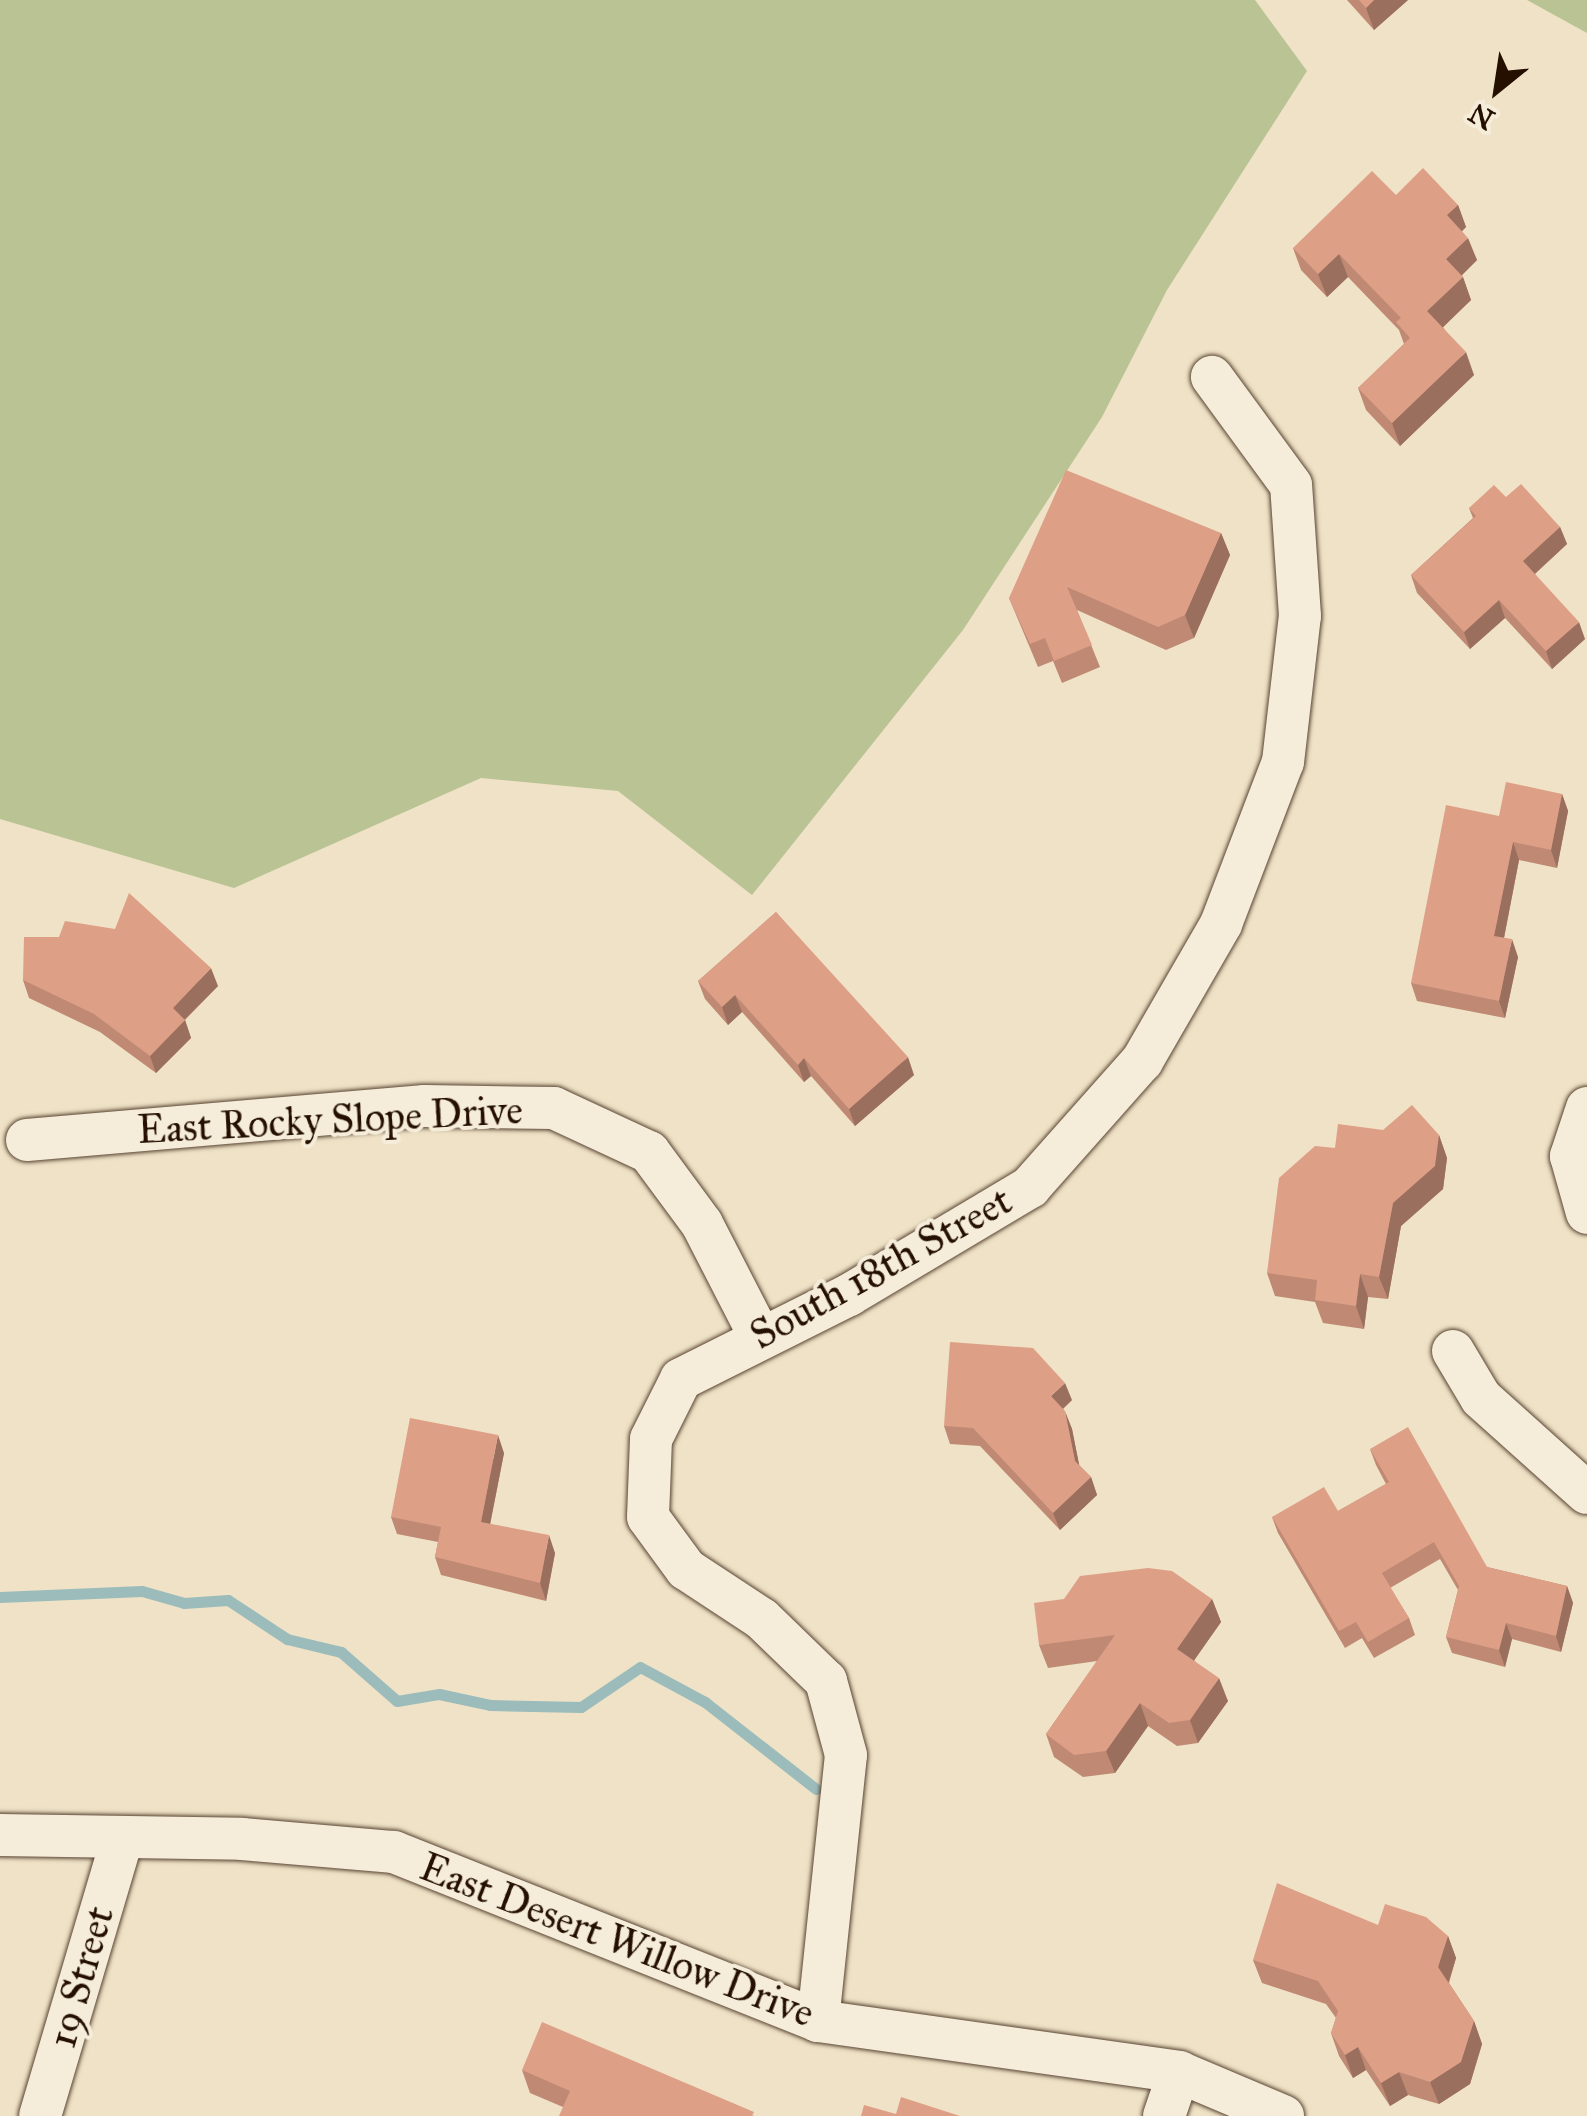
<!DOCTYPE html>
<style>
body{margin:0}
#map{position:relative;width:1587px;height:2116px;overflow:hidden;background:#efe2c6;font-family:"IM FELL Great Primer",serif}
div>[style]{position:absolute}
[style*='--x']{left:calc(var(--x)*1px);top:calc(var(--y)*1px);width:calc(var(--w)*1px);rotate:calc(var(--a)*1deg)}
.green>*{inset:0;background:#bac394}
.stream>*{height:11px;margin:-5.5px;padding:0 5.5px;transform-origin:5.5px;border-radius:5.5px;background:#9cbcbc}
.roads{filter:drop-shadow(0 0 2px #584432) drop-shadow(0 0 2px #584432)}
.minor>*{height:42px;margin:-21px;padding:0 21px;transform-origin:21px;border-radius:21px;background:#f5ecda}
.wall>*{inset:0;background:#bf8974}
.shaded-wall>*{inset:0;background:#9b6f5e}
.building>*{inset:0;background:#de9f87}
span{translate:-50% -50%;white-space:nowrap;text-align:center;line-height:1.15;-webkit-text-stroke:8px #f5ecda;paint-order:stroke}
.street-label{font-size:40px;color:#251000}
.north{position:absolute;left:1447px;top:40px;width:100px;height:100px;-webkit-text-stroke:8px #f5ecda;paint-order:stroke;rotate:210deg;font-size:28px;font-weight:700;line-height:40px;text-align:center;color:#251000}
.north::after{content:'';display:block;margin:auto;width:35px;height:45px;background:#251000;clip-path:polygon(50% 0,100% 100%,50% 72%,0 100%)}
</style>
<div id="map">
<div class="green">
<div style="clip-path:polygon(0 0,1255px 0,1307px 71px,1167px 290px,1102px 417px,963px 630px,752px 895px,618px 791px,481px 778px,234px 888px,0 819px)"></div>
<div style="clip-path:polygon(1527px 0,1587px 0,1587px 33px)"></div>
</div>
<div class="stream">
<div style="--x:0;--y:1597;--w:142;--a:-2.4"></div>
<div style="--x:142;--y:1591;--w:44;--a:15.9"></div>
<div style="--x:184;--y:1603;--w:44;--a:-3.9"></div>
<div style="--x:228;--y:1600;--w:71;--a:33.5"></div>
<div style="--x:287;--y:1639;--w:56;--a:13.5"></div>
<div style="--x:341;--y:1652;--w:74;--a:41.2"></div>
<div style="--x:397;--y:1701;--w:43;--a:-9.5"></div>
<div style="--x:439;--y:1694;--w:52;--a:12.2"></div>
<div style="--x:490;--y:1705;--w:91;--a:1.3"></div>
<div style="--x:581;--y:1707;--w:71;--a:-34.1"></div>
<div style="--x:640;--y:1667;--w:74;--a:28.3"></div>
<div style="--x:705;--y:1702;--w:141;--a:38.1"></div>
</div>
<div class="roads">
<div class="minor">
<div style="--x:1587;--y:1108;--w:51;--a:108.4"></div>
<div style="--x:1571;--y:1156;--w:59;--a:74.3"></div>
<div style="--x:27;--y:1140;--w:399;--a:-4.9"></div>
<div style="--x:425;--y:1106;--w:129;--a:0.9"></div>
<div style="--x:554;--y:1108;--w:105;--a:24.9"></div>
<div style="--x:649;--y:1152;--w:89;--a:53.6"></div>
<div style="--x:702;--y:1224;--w:125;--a:62.8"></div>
<div style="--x:1453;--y:1351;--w:55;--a:59.2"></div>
<div style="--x:1481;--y:1398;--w:142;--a:41.9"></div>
<div style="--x:0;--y:1835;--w:242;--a:0.9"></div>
<div style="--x:242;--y:1839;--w:153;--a:4.9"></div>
<div style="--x:394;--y:1852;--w:456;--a:21.7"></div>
<div style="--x:818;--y:2021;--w:365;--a:8"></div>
<div style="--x:1179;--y:2072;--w:113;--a:22.9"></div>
<div style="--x:818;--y:2021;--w:267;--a:-84"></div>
<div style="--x:846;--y:1755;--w:77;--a:-105.1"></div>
<div style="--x:826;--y:1681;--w:89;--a:-135.9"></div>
<div style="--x:762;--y:1619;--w:91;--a:-146.7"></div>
<div style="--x:686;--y:1569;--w:64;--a:-126.2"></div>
<div style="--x:648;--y:1517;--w:78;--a:-87.8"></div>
<div style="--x:651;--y:1439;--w:67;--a:-63.4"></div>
<div style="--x:681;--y:1379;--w:188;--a:-26.6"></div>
<div style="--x:849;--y:1295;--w:211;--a:-30.8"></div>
<div style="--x:1030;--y:1187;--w:169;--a:-48.4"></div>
<div style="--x:1142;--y:1061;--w:158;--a:-60"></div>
<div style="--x:1221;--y:924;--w:173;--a:-69.1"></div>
<div style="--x:1283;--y:762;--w:147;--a:-83.4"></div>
<div style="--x:1300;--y:616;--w:131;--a:-93.9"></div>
<div style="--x:1291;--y:485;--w:134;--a:-126.2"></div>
<div style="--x:40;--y:2116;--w:289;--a:-73.5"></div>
<div style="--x:1164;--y:2116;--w:46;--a:-71.2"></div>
</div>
</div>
<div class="wall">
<div style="clip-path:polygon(1347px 0,1408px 0,1374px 30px)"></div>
<div style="clip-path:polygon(1396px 195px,1458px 205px,1466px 227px,1462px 231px,1477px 260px,1462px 275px,1471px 300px,1443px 327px,1474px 375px,1400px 446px,1366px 410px,1358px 388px,1404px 344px,1399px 330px,1348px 277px,1327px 297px,1301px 270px,1293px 248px)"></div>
<div style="clip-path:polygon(1506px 497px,1560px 527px,1567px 544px,1535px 574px,1585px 639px,1552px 669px,1505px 618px,1470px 649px,1417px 593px,1411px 575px,1473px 518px,1469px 508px)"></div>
<div style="clip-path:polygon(1221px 533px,1230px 555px,1194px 638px,1166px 650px,1077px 610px,1100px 667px,1062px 683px,1053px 661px,1038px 667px,1009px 598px)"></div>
<div style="clip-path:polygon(1562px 794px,1568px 811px,1557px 868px,1519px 860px,1504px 938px,1518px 957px,1505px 1018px,1417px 1001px,1411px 983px,1499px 816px)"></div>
<div style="clip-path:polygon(776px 912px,914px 1075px,855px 1126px,811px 1076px,804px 1082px,742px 1012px,728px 1025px,705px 999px,698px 981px)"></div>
<div style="clip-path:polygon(59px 937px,218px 986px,185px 1020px,191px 1038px,156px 1073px,100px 1032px,29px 998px,23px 980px)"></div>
<div style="clip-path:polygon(1383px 1130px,1439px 1135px,1447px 1158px,1443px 1189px,1401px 1226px,1388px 1299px,1368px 1297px,1364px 1329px,1323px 1323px,1315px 1302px,1275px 1296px,1267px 1273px,1335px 1148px)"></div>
<div style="clip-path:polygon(1072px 1400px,1063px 1409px,1072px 1429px,1079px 1465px,1091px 1477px,1097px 1495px,1060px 1530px,980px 1446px,950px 1444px,944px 1426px)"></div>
<div style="clip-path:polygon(1370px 1449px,1487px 1567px,1567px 1586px,1573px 1603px,1561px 1652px,1512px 1639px,1505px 1667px,1452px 1653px,1446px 1637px,1458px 1590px,1440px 1559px,1390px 1588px,1409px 1618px,1415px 1635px,1374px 1658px,1362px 1638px,1345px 1648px,1278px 1533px,1272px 1517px,1338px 1511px,1386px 1484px,1376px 1465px)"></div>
<div style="clip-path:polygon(504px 1453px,490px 1524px,555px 1553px,546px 1601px,441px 1575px,435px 1557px,438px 1542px,397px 1534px,391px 1517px)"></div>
<div style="clip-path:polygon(1212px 1599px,1221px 1622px,1194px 1660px,1228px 1701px,1198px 1743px,1177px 1746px,1148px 1726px,1115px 1773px,1083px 1777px,1054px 1757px,1046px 1734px,1097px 1661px,1048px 1668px,1039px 1645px)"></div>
<div style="clip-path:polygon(1378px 1925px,1448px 1936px,1456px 1958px,1449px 1983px,1474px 2021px,1482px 2044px,1470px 2084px,1439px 2104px,1408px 2095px,1390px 2106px,1366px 2070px,1353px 2078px,1339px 2056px,1331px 2033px,1336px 2018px,1326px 2004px,1262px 1983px,1253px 1960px)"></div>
<div style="clip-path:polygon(522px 2070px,755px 2116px,563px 2107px,530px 2093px)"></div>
</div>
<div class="shaded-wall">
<div style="clip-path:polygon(1374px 0,1408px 0,1374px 30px,1366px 8px)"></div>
<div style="clip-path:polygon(1458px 205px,1466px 227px,1455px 238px,1447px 215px)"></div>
<div style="clip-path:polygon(1468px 238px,1477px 260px,1455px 282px,1446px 259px)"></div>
<div style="clip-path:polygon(1339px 254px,1348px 277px,1327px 297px,1318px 274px)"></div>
<div style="clip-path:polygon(1463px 277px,1471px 300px,1436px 334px,1427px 311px)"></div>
<div style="clip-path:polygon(1466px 352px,1474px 375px,1400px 446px,1392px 423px)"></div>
<div style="clip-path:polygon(1560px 527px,1567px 544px,1529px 579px,1523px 561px)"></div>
<div style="clip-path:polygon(1221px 533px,1230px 555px,1194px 638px,1185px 615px)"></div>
<div style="clip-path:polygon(1499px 600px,1505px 618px,1470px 649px,1464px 632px)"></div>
<div style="clip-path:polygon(1579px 622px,1585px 639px,1552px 669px,1546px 651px)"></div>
<div style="clip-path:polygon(1562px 794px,1568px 811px,1557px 868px,1551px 850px)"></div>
<div style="clip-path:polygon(1513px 842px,1519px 860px,1501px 953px,1494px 936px)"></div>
<div style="clip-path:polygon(1512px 939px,1518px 957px,1505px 1018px,1499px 1001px)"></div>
<div style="clip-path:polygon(211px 968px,218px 986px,179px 1025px,173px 1008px)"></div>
<div style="clip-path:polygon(735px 995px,742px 1012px,728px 1025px,722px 1007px)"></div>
<div style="clip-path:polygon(185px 1020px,191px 1038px,156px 1073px,150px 1056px)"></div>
<div style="clip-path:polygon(908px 1057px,914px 1075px,855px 1126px,849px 1109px)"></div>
<div style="clip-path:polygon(804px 1058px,811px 1076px,804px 1082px,798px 1065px)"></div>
<div style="clip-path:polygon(1439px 1135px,1447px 1158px,1443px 1189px,1401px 1226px,1388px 1299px,1379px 1277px,1393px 1203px)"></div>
<div style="clip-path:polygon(1360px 1274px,1368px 1297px,1364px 1329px,1356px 1306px)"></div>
<div style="clip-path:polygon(1065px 1383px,1072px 1400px,1057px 1414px,1051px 1396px)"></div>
<div style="clip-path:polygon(1065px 1411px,1072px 1429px,1082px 1479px,1075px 1461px)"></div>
<div style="clip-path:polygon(498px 1435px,504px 1453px,487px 1540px,481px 1522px)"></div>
<div style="clip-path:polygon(1091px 1477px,1097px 1495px,1060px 1530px,1053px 1513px)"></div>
<div style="clip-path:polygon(549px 1535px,555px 1553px,546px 1601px,540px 1583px)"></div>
<div style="clip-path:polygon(1567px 1586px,1573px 1603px,1561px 1652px,1556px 1636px)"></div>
<div style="clip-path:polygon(1212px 1599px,1221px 1622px,1186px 1672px,1177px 1649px)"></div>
<div style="clip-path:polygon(1506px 1623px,1512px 1639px,1505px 1667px,1499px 1650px)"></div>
<div style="clip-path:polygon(1219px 1678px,1228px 1701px,1198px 1743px,1190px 1720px)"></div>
<div style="clip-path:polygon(1140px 1703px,1148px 1726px,1115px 1773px,1106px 1751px)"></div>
<div style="clip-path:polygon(1448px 1936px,1456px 1958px,1446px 1990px,1438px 1967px)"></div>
<div style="clip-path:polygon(1474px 2021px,1482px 2044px,1470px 2084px,1439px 2104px,1430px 2082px)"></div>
<div style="clip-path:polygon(1358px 2047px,1366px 2070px,1353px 2078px,1345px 2055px)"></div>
<div style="clip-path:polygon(1399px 2072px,1408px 2095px,1390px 2106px,1381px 2083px)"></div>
</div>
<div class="building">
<div style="clip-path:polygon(1359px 0,1374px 0,1366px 8px)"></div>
<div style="clip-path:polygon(1423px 168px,1458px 205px,1447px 215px,1468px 238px,1446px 259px,1463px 277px,1427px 311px,1466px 352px,1392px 423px,1358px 388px,1410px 338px,1396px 322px,1401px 318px,1339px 254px,1318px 274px,1293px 248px,1372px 171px,1396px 195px)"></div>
<div style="clip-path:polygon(1066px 470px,1221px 533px,1185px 615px,1158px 627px,1067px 587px,1092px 645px,1054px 661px,1045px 638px,1030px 644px,1009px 598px)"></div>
<div style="clip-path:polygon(1521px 484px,1560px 527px,1523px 561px,1579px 622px,1546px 651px,1499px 600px,1464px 632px,1411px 575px,1476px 516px,1469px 508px,1494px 485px,1506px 497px)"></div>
<div style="clip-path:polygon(1506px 782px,1562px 794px,1551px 850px,1513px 842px,1494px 936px,1512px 939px,1499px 1001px,1411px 983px,1446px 805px,1499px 816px)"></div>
<div style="clip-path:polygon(129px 893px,211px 968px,173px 1008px,185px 1020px,150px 1056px,94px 1014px,23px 980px,24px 937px,59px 937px,65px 921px,115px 929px)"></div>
<div style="clip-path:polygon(776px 912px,908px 1057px,849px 1109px,804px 1058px,798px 1065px,735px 995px,722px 1007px,698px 981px)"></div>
<div style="clip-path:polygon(1412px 1105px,1439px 1135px,1435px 1166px,1393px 1203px,1379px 1277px,1360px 1274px,1356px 1306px,1315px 1300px,1317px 1280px,1267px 1273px,1279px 1178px,1315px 1146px,1335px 1148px,1338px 1124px,1383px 1130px)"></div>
<div style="clip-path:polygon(950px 1342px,1033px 1348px,1065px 1383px,1051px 1396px,1065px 1411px,1075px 1461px,1091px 1477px,1053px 1513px,973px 1428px,944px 1426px)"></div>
<div style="clip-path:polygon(410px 1418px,498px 1435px,481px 1522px,549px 1535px,540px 1583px,435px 1557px,441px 1527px,391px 1517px)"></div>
<div style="clip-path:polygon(1408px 1427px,1487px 1567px,1567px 1586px,1556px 1636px,1506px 1623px,1499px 1650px,1446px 1637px,1459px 1586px,1434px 1542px,1382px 1573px,1409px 1618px,1368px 1642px,1356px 1622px,1339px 1631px,1272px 1517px,1324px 1487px,1338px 1511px,1389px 1482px,1370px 1449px)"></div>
<div style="clip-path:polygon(1148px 1568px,1172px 1571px,1212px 1599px,1177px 1649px,1219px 1678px,1190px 1720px,1169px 1723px,1140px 1703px,1106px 1751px,1074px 1755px,1046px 1734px,1115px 1635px,1039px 1645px,1034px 1603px,1064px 1599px,1080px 1576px)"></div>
<div style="clip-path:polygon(1277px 1883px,1378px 1925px,1385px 1904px,1426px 1917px,1448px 1936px,1438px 1967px,1474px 2021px,1461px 2062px,1430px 2082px,1399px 2072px,1381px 2083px,1358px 2047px,1345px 2055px,1331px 2033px,1338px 2011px,1318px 1981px,1253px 1960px)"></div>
<div style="clip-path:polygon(542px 2022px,754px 2112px,752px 2116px,559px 2116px,570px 2091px,522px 2070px)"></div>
<div style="clip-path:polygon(901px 2097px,960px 2116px,861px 2116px,864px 2105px,896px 2114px)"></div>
</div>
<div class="street-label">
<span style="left:330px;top:1120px;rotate:-3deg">East Rocky Slope Drive</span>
<span style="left:881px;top:1268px;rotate:-29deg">South 18th Street</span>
<span style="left:617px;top:1940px;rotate:21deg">East Desert Willow Drive</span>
<span style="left:81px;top:1977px;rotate:-74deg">19 Street</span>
</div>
<div class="north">N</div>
</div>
